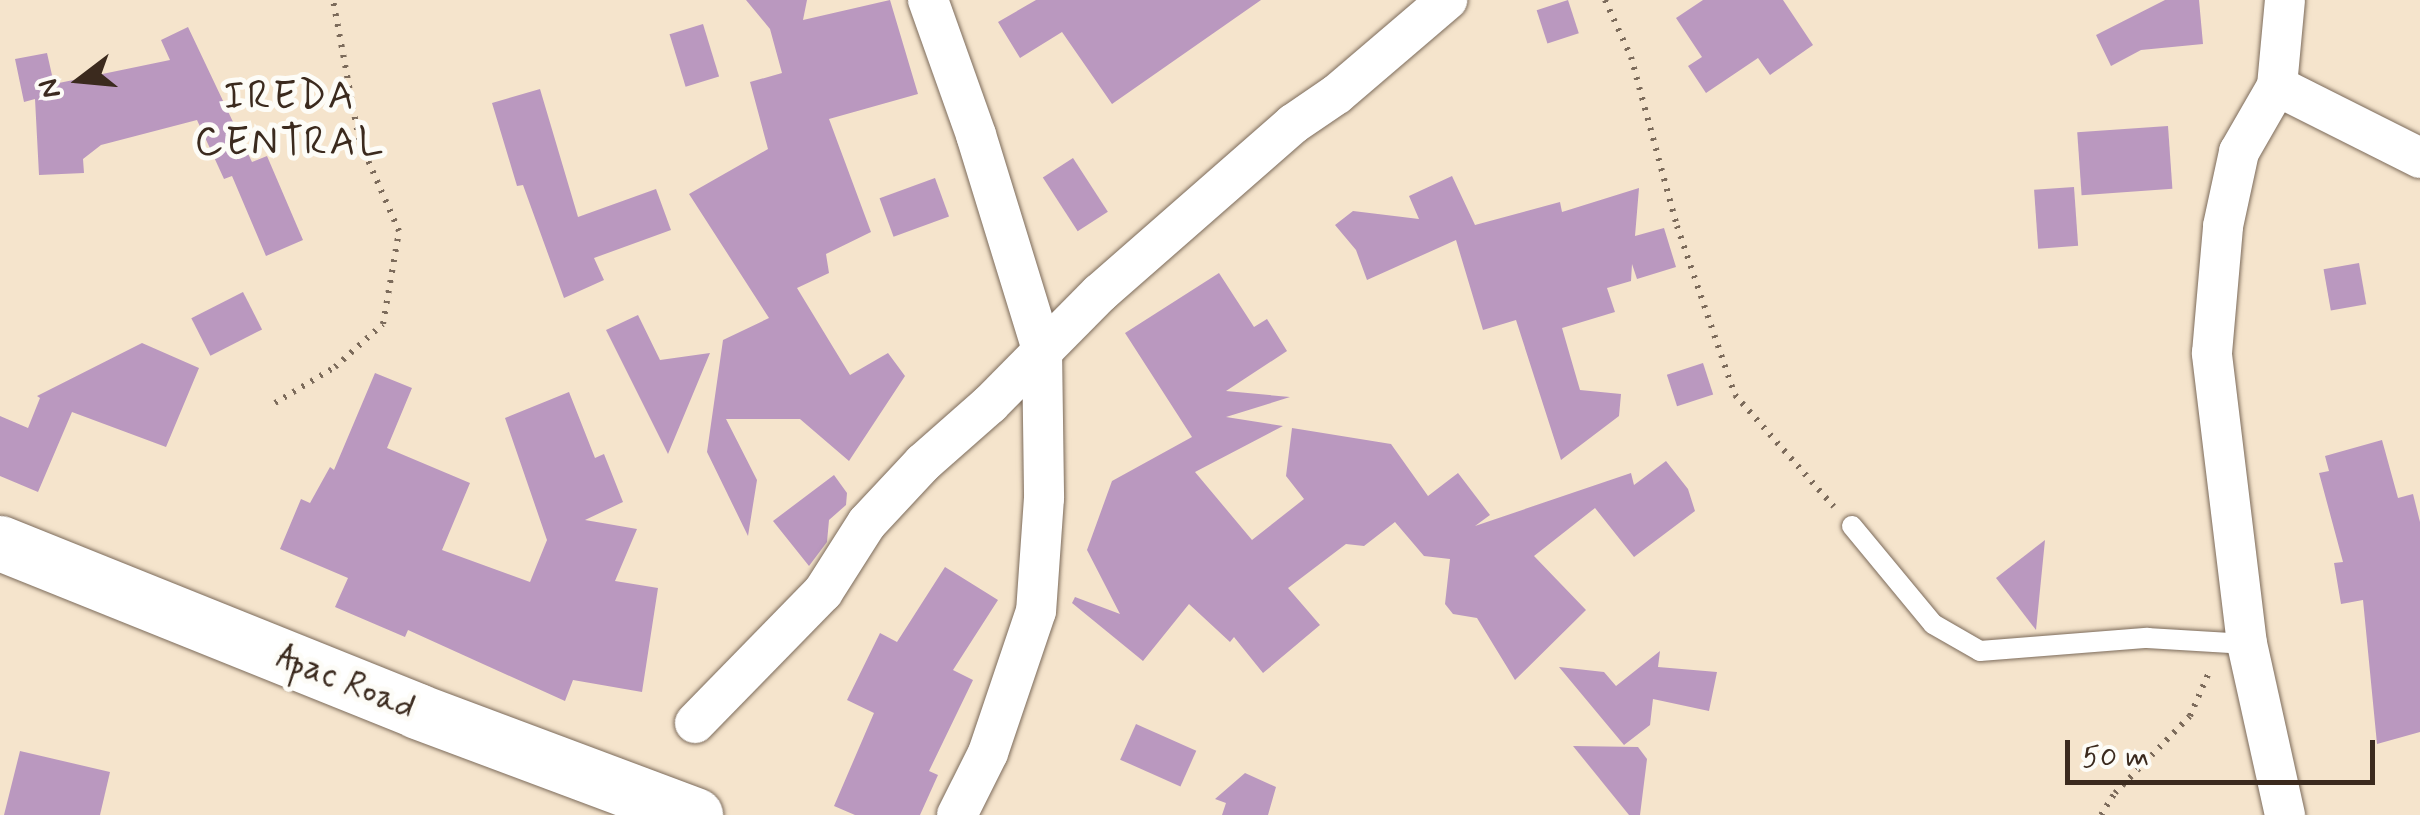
<!DOCTYPE html>
<style>
body{margin:0}
#map{position:relative;width:2420px;height:815px;overflow:hidden;background:#f5e4cc;font-family:Mynerve,sans-serif}
div>[style]{position:absolute}
[style*='--x']{left:calc(var(--x)*1px);top:calc(var(--y)*1px);width:calc(var(--w)*1px);rotate:calc(var(--a)*1deg)}
.building>*{inset:0;background:#ba98bf;transform-origin:0 0}
.path>*{height:6px;margin-top:-3px;transform-origin:0;background:repeating-linear-gradient(90deg,#7c6b5b 0 2.5px,transparent 0 10.5px)}
.roads{filter:drop-shadow(0 0 2px #7c6b5b) drop-shadow(0 0 2px #7c6b5b)}
.lane>*{height:20px;margin:-10px;padding:0 10px;transform-origin:10px;border-radius:10px;background:#fff}
.street>*{height:40px;margin:-20px;padding:0 20px;transform-origin:20px;border-radius:20px;background:#fff}
.secondary>*{height:55px;margin:-27.5px;padding:0 27.5px;transform-origin:27.5px;border-radius:27.5px;background:#fff}
span{translate:-50% -50%;white-space:nowrap;text-align:center;line-height:1.15;-webkit-text-stroke:10px #fdfcf7;paint-order:stroke}
.street-label{font-size:35px;color:#3b2a1e}
.quarter-label{font-size:40px;color:#3b2a1e;letter-spacing:2.5px}
.north{position:absolute;left:30px;top:30px;width:100px;height:100px;-webkit-text-stroke:8px #fdfcf7;paint-order:stroke;rotate:254deg;font-size:28px;font-weight:700;line-height:40px;text-align:center;color:#3b2a1e}
.north::after{content:'';display:block;margin:auto;width:35px;height:45px;background:#3b2a1e;clip-path:polygon(50% 0,100% 100%,50% 72%,0 100%)}
.scale{position:absolute;left:2065px;top:740px;width:310px;height:45px;box-sizing:border-box;border:5px solid #3b2a1e;border-top:0;padding-left:12px;font-size:30px;line-height:35px;white-space:nowrap;color:#3b2a1e;-webkit-text-stroke:8px #fdfcf7;paint-order:stroke}
</style>
<div id="map">
<div class="building">
<div style="clip-path:polygon(746px 0,807px 0,803px 20px,890px 0,918px 94px,829px 119px,871px 232px,826px 254px,829px 273px,797px 288px,850px 375px,888px 353px,905px 376px,849px 461px,800px 419px,726px 419px,757px 480px,748px 536px,707px 452px,723px 340px,769px 318px,689px 194px,768px 149px,750px 82px,782px 73px,770px 29px)"></div>
<div style="clip-path:polygon(1036px 0,1261px 0,1112px 104px,1062px 32px,1020px 58px,998px 22px)"></div>
<div style="left:1568px;top:0;width:35px;height:33px;rotate:72deg"></div>
<div style="clip-path:polygon(1703px 0,1783px 0,1813px 45px,1770px 75px,1758px 58px,1706px 93px,1688px 66px,1702px 57px,1676px 18px)"></div>
<div style="clip-path:polygon(2165px 0,2199px 0,2203px 44px,2141px 50px,2111px 66px,2096px 35px)"></div>
<div style="left:703px;top:24px;width:55px;height:35px;rotate:73deg"></div>
<div style="clip-path:polygon(188px 27px,252px 162px,267px 156px,303px 240px,266px 256px,232px 176px,224px 179px,197px 120px,101px 145px,83px 159px,84px 173px,39px 175px,35px 99px,24px 102px,15px 59px,47px 53px,54px 84px,170px 60px,161px 40px)"></div>
<div style="clip-path:polygon(540px 89px,578px 217px,656px 189px,671px 230px,594px 258px,604px 280px,564px 298px,523px 185px,517px 186px,492px 103px)"></div>
<div style="left:2168px;top:126px;width:63px;height:91px;rotate:86deg"></div>
<div style="left:1073px;top:158px;width:64px;height:36px;rotate:57deg"></div>
<div style="clip-path:polygon(1452px 176px,1475px 225px,1560px 202px,1562px 212px,1639px 188px,1635px 236px,1664px 228px,1676px 267px,1637px 279px,1632px 264px,1631px 281px,1607px 288px,1615px 312px,1562px 328px,1580px 390px,1621px 394px,1619px 416px,1561px 460px,1516px 320px,1483px 330px,1456px 240px,1367px 280px,1356px 250px,1335px 225px,1353px 211px,1419px 219px,1409px 196px)"></div>
<div style="left:935px;top:178px;width:41px;height:59px;rotate:70deg"></div>
<div style="left:2074px;top:187px;width:59px;height:40px;rotate:86deg"></div>
<div style="left:2359px;top:263px;width:42px;height:36px;rotate:80deg"></div>
<div style="clip-path:polygon(1219px 273px,1254px 327px,1267px 319px,1287px 351px,1226px 391px,1290px 397px,1226px 417px,1283px 426px,1195px 472px,1252px 540px,1304px 499px,1286px 476px,1292px 428px,1391px 444px,1428px 496px,1458px 473px,1490px 515px,1475px 526px,1631px 473px,1634px 485px,1666px 461px,1688px 489px,1695px 511px,1634px 557px,1595px 508px,1534px 556px,1586px 610px,1515px 680px,1477px 618px,1453px 614px,1445px 604px,1450px 559px,1424px 556px,1395px 522px,1364px 546px,1346px 544px,1288px 588px,1320px 625px,1263px 673px,1234px 637px,1230px 642px,1189px 604px,1143px 661px,1072px 603px,1075px 597px,1120px 614px,1087px 550px,1112px 481px,1192px 437px,1125px 333px)"></div>
<div style="left:243px;top:292px;width:42px;height:58px;rotate:63deg"></div>
<div style="clip-path:polygon(638px 315px,660px 360px,710px 353px,668px 454px,606px 330px)"></div>
<div style="clip-path:polygon(142px 343px,199px 368px,166px 447px,72px 412px,38px 492px,0 476px,0 416px,28px 428px,40px 398px,37px 396px)"></div>
<div style="left:1703px;top:363px;width:33px;height:38px;rotate:72deg"></div>
<div style="clip-path:polygon(375px 373px,412px 388px,387px 448px,470px 483px,442px 550px,530px 582px,547px 540px,505px 418px,569px 392px,595px 458px,604px 454px,623px 502px,585px 520px,637px 529px,615px 581px,658px 588px,642px 692px,573px 680px,565px 701px,408px 630px,405px 637px,335px 607px,348px 578px,280px 549px,301px 499px,310px 503px,330px 467px,334px 470px)"></div>
<div style="clip-path:polygon(2382px 440px,2398px 498px,2413px 494px,2420px 522px,2420px 732px,2377px 744px,2363px 600px,2341px 604px,2334px 563px,2343px 562px,2319px 473px,2329px 471px,2325px 456px)"></div>
<div style="clip-path:polygon(834px 475px,847px 493px,846px 505px,829px 520px,827px 542px,809px 566px,773px 521px)"></div>
<div style="clip-path:polygon(2045px 540px,2036px 630px,1996px 578px)"></div>
<div style="clip-path:polygon(945px 567px,998px 600px,953px 670px,973px 680px,929px 771px,938px 775px,920px 815px,855px 815px,834px 806px,874px 713px,847px 700px,880px 633px,897px 642px)"></div>
<div style="clip-path:polygon(1660px 651px,1658px 667px,1717px 672px,1709px 711px,1653px 699px,1650px 725px,1624px 745px,1559px 667px,1604px 672px,1616px 686px)"></div>
<div style="left:1136px;top:724px;width:66px;height:39px;rotate:24deg"></div>
<div style="clip-path:polygon(1573px 746px,1638px 747px,1647px 759px,1640px 815px,1629px 815px)"></div>
<div style="clip-path:polygon(20px 751px,110px 772px,100px 815px,4px 815px)"></div>
<div style="clip-path:polygon(1245px 773px,1276px 787px,1268px 815px,1222px 815px,1226px 803px,1215px 799px)"></div>
</div>
<div class="path">
<div style="--x:1605;--y:0;--w:63;--a:65.5"></div>
<div style="--x:1631;--y:57;--w:175;--a:74.8"></div>
<div style="--x:1677;--y:226;--w:179;--a:71.1"></div>
<div style="--x:1735;--y:395;--w:149;--a:48.5"></div>
<div style="--x:275;--y:403;--w:70;--a:-31"></div>
<div style="--x:335;--y:367;--w:64;--a:-41.9"></div>
<div style="--x:383;--y:324;--w:94;--a:-80.2"></div>
<div style="--x:399;--y:231;--w:99;--a:-113.7"></div>
<div style="--x:359;--y:140;--w:142;--a:-100.5"></div>
<div style="--x:2101;--y:815;--w:26;--a:-58"></div>
<div style="--x:2115;--y:793;--w:107;--a:-45.8"></div>
<div style="--x:2190;--y:716;--w:50;--a:-66.5"></div>
</div>
<div class="roads">
<div class="lane">
<div style="--x:1852;--y:526;--w:127;--a:50.4"></div>
<div style="--x:1933;--y:624;--w:54;--a:29.9"></div>
<div style="--x:1980;--y:651;--w:168;--a:-4.5"></div>
<div style="--x:2147;--y:638;--w:100;--a:3.4"></div>
</div>
<div class="street">
<div style="--x:928;--y:0;--w:143;--a:70.4"></div>
<div style="--x:976;--y:135;--w:224;--a:72.9"></div>
<div style="--x:1042;--y:349;--w:149;--a:89.2"></div>
<div style="--x:1044;--y:498;--w:113;--a:94"></div>
<div style="--x:1036;--y:611;--w:150;--a:108.7"></div>
<div style="--x:988;--y:753;--w:69;--a:116.6"></div>
<div style="--x:2277;--y:86;--w:160;--a:26.7"></div>
<div style="--x:695;--y:723;--w:183;--a:-45.7"></div>
<div style="--x:823;--y:592;--w:82;--a:-57.5"></div>
<div style="--x:867;--y:523;--w:82;--a:-47"></div>
<div style="--x:923;--y:463;--w:89;--a:-41.4"></div>
<div style="--x:990;--y:404;--w:156;--a:-45.3"></div>
<div style="--x:1100;--y:293;--w:257;--a:-41.2"></div>
<div style="--x:1293;--y:124;--w:53;--a:-34.3"></div>
<div style="--x:1337;--y:94;--w:145;--a:-40.5"></div>
<div style="--x:2285;--y:815;--w:175;--a:-102.5"></div>
<div style="--x:2247;--y:644;--w:293;--a:-96.9"></div>
<div style="--x:2212;--y:353;--w:127;--a:-85"></div>
<div style="--x:2223;--y:226;--w:76;--a:-77.8"></div>
<div style="--x:2239;--y:152;--w:76;--a:-60.1"></div>
<div style="--x:2277;--y:86;--w:86;--a:-84.7"></div>
</div>
<div class="secondary">
<div style="--x:0;--y:543;--w:450;--a:21.9"></div>
<div style="--x:417;--y:711;--w:297;--a:20.5"></div>
</div>
</div>
<div class="street-label">
<span style="left:346px;top:682px;rotate:22deg">Apac Road</span>
</div>
<div class="quarter-label">
<span style="left:290px;top:120px">IREDA<br>CENTRAL</span>
</div>
<div class="north">N</div>
<div class="scale">50 m</div>
</div>
